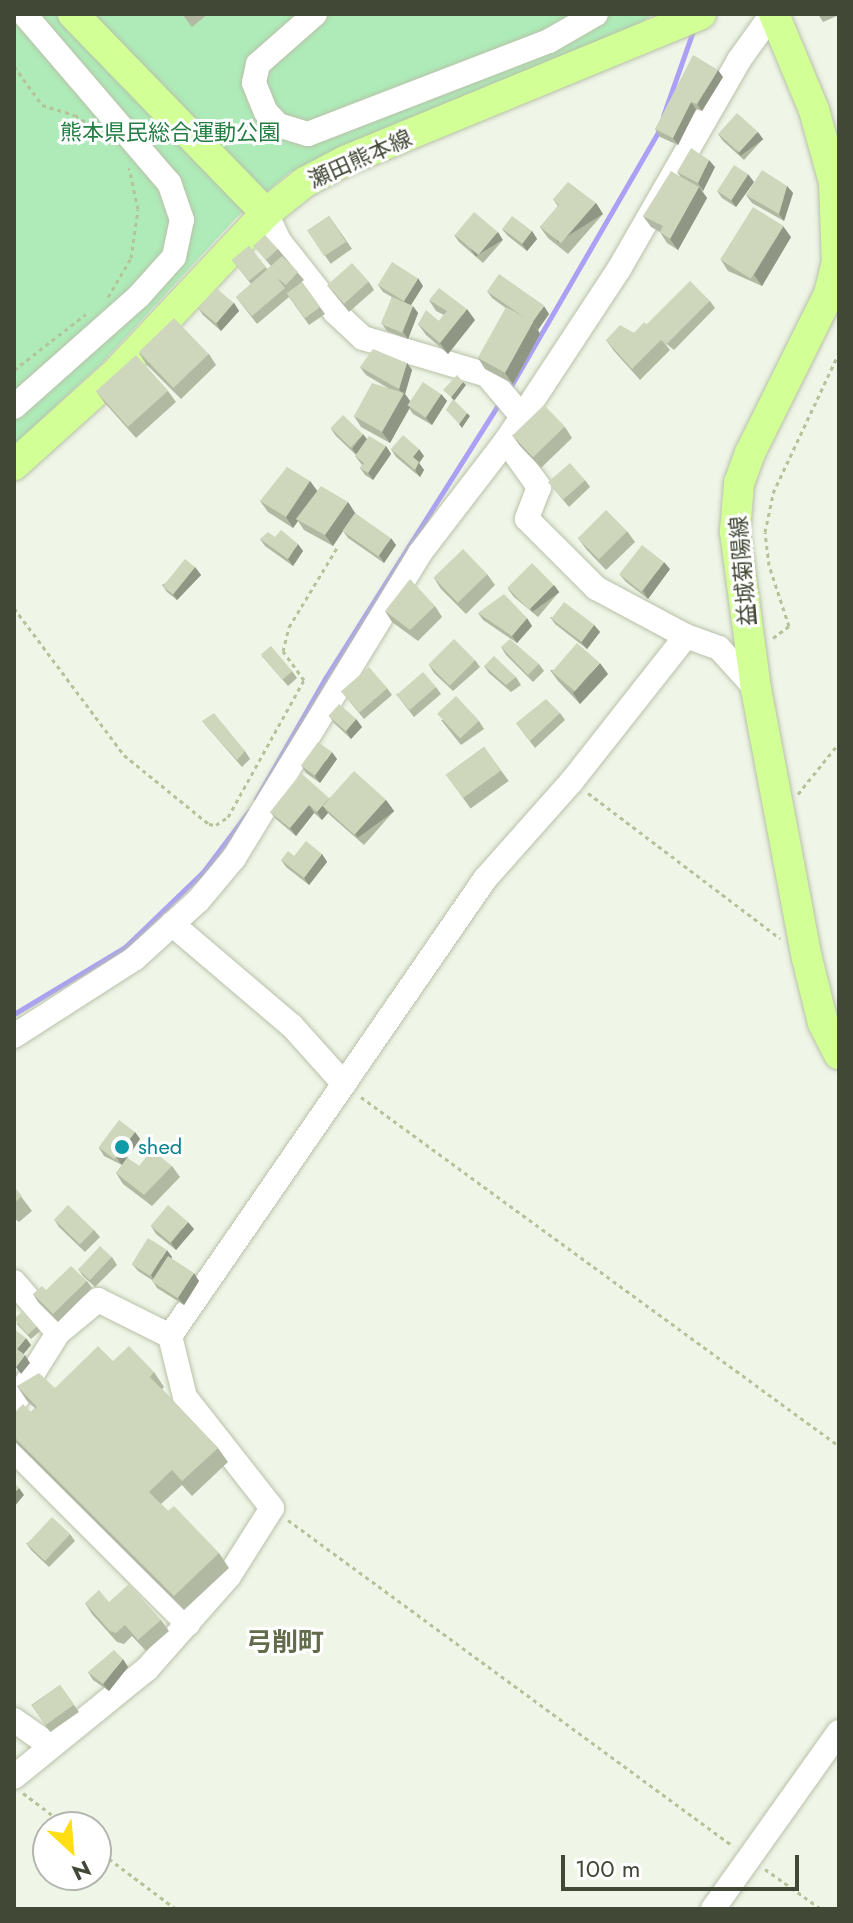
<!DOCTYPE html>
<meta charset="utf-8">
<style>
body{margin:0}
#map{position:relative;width:853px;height:1923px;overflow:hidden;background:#eff5e7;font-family:Jost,"Noto Sans JP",sans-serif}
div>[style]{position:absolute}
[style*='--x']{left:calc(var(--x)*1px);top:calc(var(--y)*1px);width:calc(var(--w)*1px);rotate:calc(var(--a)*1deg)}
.green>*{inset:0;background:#aeebb8}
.stream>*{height:5px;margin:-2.5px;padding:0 2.5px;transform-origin:2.5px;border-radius:2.5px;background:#aba0f5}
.path>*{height:3px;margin-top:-1.5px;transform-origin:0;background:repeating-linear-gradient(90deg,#b4c399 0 4px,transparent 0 8px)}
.roads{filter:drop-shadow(0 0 2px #b8c1a9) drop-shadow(0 0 2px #b8c1a9)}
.minor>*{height:24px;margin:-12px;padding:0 12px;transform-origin:12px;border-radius:12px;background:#fff}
.major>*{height:30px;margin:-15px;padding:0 15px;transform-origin:15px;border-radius:15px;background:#d2ff96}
.wall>*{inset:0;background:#b1b9a2;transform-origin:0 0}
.shaded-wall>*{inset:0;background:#909684;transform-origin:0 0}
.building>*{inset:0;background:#ced7bc;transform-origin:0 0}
.dots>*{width:22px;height:22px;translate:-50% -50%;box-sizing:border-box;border:4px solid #fff;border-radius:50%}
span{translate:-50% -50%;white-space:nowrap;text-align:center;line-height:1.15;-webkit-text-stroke:6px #fff;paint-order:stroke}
.park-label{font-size:22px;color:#257e43}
.street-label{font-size:22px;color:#424836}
.culture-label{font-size:22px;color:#0d838f}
.left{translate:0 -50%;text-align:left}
.quarter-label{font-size:26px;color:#626c4c;font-weight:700}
.frame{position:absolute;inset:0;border:16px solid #424836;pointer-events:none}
.north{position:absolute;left:32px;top:1811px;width:80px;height:80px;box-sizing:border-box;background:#fff;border:2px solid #b3b6af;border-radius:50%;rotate:154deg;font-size:22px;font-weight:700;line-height:32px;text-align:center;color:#424836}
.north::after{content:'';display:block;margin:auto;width:28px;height:36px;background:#ffdf14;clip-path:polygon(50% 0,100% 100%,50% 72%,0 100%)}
.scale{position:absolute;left:561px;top:1855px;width:238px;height:36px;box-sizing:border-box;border:4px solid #424836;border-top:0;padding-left:10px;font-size:24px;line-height:28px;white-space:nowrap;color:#424836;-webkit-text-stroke:6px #fff;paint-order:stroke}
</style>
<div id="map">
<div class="green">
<div style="clip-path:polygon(14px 14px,182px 14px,192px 26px,208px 14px,653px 14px,633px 29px,289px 173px,237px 217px,101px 364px,14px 445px)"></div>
</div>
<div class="stream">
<div style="--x:663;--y:116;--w:90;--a:-70.6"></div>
<div style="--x:508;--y:391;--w:302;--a:-59.9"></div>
<div style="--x:256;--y:799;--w:141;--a:-60.2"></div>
<div style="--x:326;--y:677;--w:325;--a:-57.7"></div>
<div style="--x:14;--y:1014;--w:130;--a:-31.1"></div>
<div style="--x:125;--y:947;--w:108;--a:-43.9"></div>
<div style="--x:203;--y:872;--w:76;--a:-53"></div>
</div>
<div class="path">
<div style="--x:14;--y:66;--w:48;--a:54.3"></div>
<div style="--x:42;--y:105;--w:34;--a:17"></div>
<div style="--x:75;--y:115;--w:22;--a:34"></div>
<div style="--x:108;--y:297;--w:45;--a:-59.5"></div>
<div style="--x:131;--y:258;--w:49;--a:-81.9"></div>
<div style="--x:138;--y:209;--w:42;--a:-102.4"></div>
<div style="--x:14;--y:370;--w:91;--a:-37.9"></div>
<div style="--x:14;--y:608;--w:184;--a:53.2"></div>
<div style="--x:124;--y:755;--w:109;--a:39.1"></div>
<div style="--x:209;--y:824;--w:7;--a:8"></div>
<div style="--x:216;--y:825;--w:14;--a:-34"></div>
<div style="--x:228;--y:817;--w:157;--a:-61"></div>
<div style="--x:304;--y:680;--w:36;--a:-126"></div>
<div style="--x:283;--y:651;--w:25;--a:-76"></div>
<div style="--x:289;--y:627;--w:95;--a:-58.8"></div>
<div style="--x:773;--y:638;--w:20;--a:-37"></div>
<div style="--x:789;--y:626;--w:64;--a:-108.2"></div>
<div style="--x:769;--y:565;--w:33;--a:-97"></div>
<div style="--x:765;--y:532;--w:40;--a:-78"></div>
<div style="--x:773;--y:493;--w:155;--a:-64.8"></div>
<div style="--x:588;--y:793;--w:241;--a:37.1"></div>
<div style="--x:798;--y:794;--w:65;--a:-51.2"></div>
<div style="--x:361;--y:1097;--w:592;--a:36.13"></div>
<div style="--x:288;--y:1520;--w:552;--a:36.23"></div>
<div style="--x:23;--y:1793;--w:56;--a:37.1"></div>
<div style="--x:96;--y:1849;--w:100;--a:36.9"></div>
<div style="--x:765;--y:1869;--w:69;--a:35.5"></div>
</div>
<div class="roads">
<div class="minor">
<div style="--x:315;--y:14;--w:76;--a:138.7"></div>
<div style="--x:258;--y:64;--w:19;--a:102"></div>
<div style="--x:254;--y:83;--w:31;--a:68"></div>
<div style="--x:266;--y:112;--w:18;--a:47"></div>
<div style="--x:278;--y:125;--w:31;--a:17"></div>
<div style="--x:308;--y:134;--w:258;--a:-21.1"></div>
<div style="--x:549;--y:41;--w:54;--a:-29.9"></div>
<div style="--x:266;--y:213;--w:31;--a:65"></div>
<div style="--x:279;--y:241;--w:90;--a:51.7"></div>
<div style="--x:335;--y:312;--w:38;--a:43"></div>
<div style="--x:363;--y:338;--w:129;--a:16.6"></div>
<div style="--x:487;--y:375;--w:51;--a:49.8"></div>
<div style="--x:14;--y:407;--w:167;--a:-41.6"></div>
<div style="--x:139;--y:296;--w:52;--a:-48.1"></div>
<div style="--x:174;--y:257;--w:38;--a:-78"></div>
<div style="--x:182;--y:220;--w:39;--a:-109"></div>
<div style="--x:169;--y:183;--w:223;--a:-130.6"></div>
<div style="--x:506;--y:441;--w:57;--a:54.3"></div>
<div style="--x:539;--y:487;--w:34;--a:111"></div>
<div style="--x:527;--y:519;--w:98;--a:45"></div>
<div style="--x:596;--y:588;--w:102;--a:28.1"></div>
<div style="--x:686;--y:636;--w:35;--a:20"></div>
<div style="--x:719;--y:648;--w:55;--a:47.9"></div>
<div style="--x:172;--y:924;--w:157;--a:40.4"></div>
<div style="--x:292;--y:1026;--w:78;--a:48.1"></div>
<div style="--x:14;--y:1036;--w:143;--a:-32.7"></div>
<div style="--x:134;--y:959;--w:86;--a:-42.2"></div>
<div style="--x:198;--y:901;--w:56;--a:-50.1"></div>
<div style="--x:234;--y:858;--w:357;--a:-58.6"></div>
<div style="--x:420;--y:553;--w:141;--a:-52.5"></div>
<div style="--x:506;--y:441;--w:206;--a:-56.7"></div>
<div style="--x:619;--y:269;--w:241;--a:-60.1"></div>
<div style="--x:739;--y:60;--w:57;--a:-54.3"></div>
<div style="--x:14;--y:1282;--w:67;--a:49.2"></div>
<div style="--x:14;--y:1403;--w:83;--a:-57.8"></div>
<div style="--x:58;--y:1333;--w:52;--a:-39.5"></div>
<div style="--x:98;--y:1300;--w:80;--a:26.6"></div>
<div style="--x:14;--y:1450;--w:246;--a:45"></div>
<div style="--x:14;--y:1720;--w:45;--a:35.1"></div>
<div style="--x:14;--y:1777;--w:171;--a:-39.1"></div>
<div style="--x:147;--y:1669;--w:124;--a:-48.6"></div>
<div style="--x:229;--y:1576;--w:80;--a:-57.7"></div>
<div style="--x:272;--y:1508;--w:141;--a:-128.1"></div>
<div style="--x:185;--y:1397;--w:63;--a:-103.8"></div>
<div style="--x:170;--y:1336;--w:555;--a:-55.42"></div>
<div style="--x:485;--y:879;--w:131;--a:-48.4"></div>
<div style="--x:572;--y:781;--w:184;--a:-51.8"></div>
<div style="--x:713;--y:1909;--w:217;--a:-54.6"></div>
</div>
<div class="major">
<div style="--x:73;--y:14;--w:277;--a:45.9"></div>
<div style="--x:774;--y:14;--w:104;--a:67.4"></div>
<div style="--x:814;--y:110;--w:75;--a:74.5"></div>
<div style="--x:834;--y:182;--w:80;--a:87.9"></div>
<div style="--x:837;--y:262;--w:33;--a:104"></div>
<div style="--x:829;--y:294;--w:178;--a:116.4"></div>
<div style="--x:750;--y:453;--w:32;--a:110"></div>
<div style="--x:739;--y:483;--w:49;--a:94.7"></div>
<div style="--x:735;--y:532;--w:158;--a:82.4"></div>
<div style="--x:756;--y:689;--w:274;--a:79.3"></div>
<div style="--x:807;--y:958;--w:67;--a:76.2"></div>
<div style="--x:823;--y:1023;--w:35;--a:63"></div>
<div style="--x:14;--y:465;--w:133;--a:-42"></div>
<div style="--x:113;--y:376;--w:224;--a:-46.8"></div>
<div style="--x:266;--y:213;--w:50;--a:-38.5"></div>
<div style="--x:305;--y:182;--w:45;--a:-27.7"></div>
<div style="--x:345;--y:161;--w:385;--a:-22.4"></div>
</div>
</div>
<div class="wall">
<div style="clip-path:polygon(182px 14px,208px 14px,192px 27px)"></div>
<div style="clip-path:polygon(818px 14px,839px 14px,839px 15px,823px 22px)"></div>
<div style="clip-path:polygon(723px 77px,702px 111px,696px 109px,678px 145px,660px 137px,655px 129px)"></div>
<div style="clip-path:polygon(718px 134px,763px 139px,744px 160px,723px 141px)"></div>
<div style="clip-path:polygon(715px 167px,703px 191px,701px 189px,707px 198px,678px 250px,667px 243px,660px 232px,651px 227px,643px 216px,680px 176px,677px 172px)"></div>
<div style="clip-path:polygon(754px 182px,736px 207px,722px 198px,717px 191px)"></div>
<div style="clip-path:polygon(787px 186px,793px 193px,784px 221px,752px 203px,746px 195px)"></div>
<div style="clip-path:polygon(553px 199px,596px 203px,603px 214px,568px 254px,548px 238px,540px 227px,558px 206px)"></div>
<div style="left:329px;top:216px;width:40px;height:26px;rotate:55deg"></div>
<div style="clip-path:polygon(502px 229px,532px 231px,537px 239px,527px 251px,508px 236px)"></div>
<div style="clip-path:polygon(454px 235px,503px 240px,483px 263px,459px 242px)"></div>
<div style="clip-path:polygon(791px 237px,762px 286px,728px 271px,721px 260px)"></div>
<div style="clip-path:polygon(253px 245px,278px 249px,304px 280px,298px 285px,302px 282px,325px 314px,309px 325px,289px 297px,257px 324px,236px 297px,251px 284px,232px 260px,249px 246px,267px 269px,271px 266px)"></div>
<div style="clip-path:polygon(369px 282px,374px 290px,349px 312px,327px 285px)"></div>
<div style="clip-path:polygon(378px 285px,423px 286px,411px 305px,418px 313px,408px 339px,387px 331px,382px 324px,392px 297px,383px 292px)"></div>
<div style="clip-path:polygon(487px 291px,549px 314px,538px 329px,540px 334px,513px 384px,485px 369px,478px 358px,507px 309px,492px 298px)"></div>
<div style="clip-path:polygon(429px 300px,475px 320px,448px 354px,426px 335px,418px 324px,439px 321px,444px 315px,436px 311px)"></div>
<div style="clip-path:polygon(710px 301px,715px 308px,674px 350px,664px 342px,670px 350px,640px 380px,614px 351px,606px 340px,634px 333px,647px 325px)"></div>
<div style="clip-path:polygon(234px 303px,239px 311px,221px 331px,203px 315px,198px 308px)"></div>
<div style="clip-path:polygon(139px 353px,209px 354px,216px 365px,181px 399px,146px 364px)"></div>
<div style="clip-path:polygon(407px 363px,412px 370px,405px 394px,411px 402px,441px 394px,447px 401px,432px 425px,413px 414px,409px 408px,390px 443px,361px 427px,354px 416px,388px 388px,366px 375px,360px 367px)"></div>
<div style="clip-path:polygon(96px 391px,168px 391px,176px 402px,136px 438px,104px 402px)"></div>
<div style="clip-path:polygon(565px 427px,572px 438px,541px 468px,520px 446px,512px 435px)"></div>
<div style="clip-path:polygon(331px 429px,363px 434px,367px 439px,386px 446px,391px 454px,373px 480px,365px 475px,360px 468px,362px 465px,355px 456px,356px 455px,336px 436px)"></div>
<div style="clip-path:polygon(391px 449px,424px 456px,419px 463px,424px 470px,420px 477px,396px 457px)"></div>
<div style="clip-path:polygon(585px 480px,590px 487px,569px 507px,548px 482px)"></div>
<div style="clip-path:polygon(310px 481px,317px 491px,348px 502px,355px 513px,396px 545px,384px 563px,348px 538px,343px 531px,333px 546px,304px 530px,298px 521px,293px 528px,268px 512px,260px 501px)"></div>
<div style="clip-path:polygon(627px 531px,635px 542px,606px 570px,586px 549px,578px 538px)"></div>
<div style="clip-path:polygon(275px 537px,303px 551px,293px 566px,265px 546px,260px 539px)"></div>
<div style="clip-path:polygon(195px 567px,201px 575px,177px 600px,167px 592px,162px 585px)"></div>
<div style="clip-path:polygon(670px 569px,648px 599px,626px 582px,620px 575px)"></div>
<div style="clip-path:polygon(487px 574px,495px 585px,466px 614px,441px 589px,434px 578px)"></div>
<div style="clip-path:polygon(554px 585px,559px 592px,538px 617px,514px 597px,508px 589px)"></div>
<div style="clip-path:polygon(435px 606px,442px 617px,418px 641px,392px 622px,385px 611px)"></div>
<div style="clip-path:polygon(478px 613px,532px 626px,517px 643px,483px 620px)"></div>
<div style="clip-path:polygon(550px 617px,594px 625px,600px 632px,587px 649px,555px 624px)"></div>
<div style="clip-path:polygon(501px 647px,539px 664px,544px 671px,533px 682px,506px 655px)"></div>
<div style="clip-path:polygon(261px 655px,292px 671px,297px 678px,288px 686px)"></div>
<div style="clip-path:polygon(475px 660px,480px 667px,453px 691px,434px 673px,429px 665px)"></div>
<div style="clip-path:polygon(484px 666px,516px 677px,521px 685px,511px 692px,489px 673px)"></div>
<div style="clip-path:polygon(550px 670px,608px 674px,580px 704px,558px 681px)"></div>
<div style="clip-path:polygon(436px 687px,441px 694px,414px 717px,396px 694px)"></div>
<div style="clip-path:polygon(387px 688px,392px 695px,364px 719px,341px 691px)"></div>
<div style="clip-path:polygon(560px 713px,565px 720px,535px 748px,516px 723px)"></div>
<div style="clip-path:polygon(329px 716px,356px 719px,362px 727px,351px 739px,334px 723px)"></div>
<div style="clip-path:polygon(441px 720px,479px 721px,484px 729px,461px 745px)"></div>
<div style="clip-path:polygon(202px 721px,245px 751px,250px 759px,242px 767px)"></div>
<div style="left:484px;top:747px;width:42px;height:47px;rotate:54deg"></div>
<div style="clip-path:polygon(337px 759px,320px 783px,306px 773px,301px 765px)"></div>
<div style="clip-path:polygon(330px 798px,386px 800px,394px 811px,364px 845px,331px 816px,328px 813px,322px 820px,314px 813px,296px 836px,276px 819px,270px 812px)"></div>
<div style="clip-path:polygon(322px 854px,327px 862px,309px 885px,286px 867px,281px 860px,294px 856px)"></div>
<div style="clip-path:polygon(135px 1132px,140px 1139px,127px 1158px,139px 1166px,172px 1166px,180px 1177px,152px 1206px,123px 1184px,116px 1173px,122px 1165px,104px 1156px,99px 1148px)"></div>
<div style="clip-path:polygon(14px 1187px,32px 1211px,19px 1222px,14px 1218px)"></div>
<div style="clip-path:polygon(54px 1219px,94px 1230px,100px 1237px,85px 1252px,59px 1227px)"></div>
<div style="clip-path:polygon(151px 1226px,194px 1229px,176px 1250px,156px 1234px)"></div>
<div style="clip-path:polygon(112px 1257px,117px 1265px,95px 1287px,83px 1276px,78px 1269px)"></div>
<div style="clip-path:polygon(172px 1257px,171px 1259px,199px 1281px,184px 1305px,157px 1288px,152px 1280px,138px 1271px,132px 1264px)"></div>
<div style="clip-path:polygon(87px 1281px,92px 1288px,58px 1322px,38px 1302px,33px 1294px)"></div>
<div style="clip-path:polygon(16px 1323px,37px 1327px,40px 1331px,31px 1339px)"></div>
<div style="clip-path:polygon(113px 1361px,154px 1372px,164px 1387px,162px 1389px,218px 1448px,228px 1462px,192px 1496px,182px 1485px,161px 1504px,168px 1511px,219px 1553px,229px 1568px,184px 1610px,14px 1441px,14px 1413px,31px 1412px,35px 1408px,27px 1401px,17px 1386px,55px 1388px)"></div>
<div style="clip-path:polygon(70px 1534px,75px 1541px,49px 1567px,31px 1550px,26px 1543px)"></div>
<div style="clip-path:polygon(109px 1602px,161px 1620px,169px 1631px,146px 1651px,132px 1636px,124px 1644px,117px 1642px,92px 1614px,85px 1603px)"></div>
<div style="clip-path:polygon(128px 1667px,109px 1691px,93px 1680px,88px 1672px)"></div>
<div style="left:60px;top:1685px;width:33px;height:35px;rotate:55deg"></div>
</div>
<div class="shaded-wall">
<div style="clip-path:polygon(718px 70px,723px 77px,702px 111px,697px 104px)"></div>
<div style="clip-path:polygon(691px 102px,696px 109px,678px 145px,673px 138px)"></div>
<div style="left:758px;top:132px;width:9px;height:28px;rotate:54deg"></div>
<div style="clip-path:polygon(709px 160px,715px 167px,703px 191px,698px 183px)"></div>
<div style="clip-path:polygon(748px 174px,754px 182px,736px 207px,731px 200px)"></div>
<div style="clip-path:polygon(787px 186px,793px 193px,784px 221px,779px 214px)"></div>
<div style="clip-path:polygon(699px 187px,707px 198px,678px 250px,670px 239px)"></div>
<div style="left:596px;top:203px;width:13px;height:53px;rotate:58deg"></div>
<div style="clip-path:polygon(783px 226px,791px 237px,762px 286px,754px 275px)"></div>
<div style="clip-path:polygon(532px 231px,537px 239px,527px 251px,522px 244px)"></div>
<div style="left:498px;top:232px;width:9px;height:32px;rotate:58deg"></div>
<div style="clip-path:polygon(418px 278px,423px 286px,409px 308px,404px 301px)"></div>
<div style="clip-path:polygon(234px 303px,239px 311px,221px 331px,216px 323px)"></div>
<div style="clip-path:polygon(413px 306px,418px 313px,408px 339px,403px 332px)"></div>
<div style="clip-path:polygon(544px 306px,549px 314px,538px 330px,533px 322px)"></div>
<div style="clip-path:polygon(467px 309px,475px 320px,448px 354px,440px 343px)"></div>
<div style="clip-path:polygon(533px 322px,540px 334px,513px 384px,505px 373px)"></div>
<div style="clip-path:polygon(407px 363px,412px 370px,405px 394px,412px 404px,390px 443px,382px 432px,403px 395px,399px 389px)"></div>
<div style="clip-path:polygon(463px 382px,466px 385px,454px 401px,451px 397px)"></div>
<div style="clip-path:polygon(441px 394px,447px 401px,432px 425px,426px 418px)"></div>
<div style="clip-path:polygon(467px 413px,470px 416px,462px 428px,459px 424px)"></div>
<div style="clip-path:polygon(363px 434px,368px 441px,358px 456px,352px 449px)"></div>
<div style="clip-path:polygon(386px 446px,391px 454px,373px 480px,368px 473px)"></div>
<div style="clip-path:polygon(419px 449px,424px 456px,419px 463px,424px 470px,420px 477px,415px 470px,413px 457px)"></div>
<div style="clip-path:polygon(310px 481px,318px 492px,296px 519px,298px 521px,293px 528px,286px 517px)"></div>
<div style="clip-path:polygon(348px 502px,355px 513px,333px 546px,325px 535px)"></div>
<div style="clip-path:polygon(391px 538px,396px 545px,384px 563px,379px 555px)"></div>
<div style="clip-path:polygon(298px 544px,303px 551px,293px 566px,288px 559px)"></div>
<div style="clip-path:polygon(664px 562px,670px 569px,648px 599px,643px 591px)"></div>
<div style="clip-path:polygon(195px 567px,201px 575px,177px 600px,172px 593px)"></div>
<div style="left:554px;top:585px;width:9px;height:33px;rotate:54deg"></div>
<div style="clip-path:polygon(527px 618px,532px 626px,517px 643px,512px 636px)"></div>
<div style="clip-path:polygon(594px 625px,600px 632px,587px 649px,581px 642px)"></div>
<div style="clip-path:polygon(600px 663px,608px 674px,580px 704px,573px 693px)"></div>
<div style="clip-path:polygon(356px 719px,362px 727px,351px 739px,346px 731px)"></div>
<div style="clip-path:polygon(332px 752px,337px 759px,320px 783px,315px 776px)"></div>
<div style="clip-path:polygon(329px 798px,323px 806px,328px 813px,322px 820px,317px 812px)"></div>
<div style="left:386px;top:800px;width:14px;height:45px;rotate:54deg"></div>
<div style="clip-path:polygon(309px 805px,314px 813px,296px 836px,290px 828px)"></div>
<div style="clip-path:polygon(322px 854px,327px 862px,309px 885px,304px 878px)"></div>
<div style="clip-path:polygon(135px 1132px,140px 1139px,122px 1165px,117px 1158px)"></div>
<div style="clip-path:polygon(188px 1222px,194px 1229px,176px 1250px,171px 1243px)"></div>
<div style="clip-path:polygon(167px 1250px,172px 1257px,156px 1283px,151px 1275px)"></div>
<div style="clip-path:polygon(194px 1273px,199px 1281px,184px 1305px,178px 1298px)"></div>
<div style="clip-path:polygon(26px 1338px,31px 1345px,22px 1356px,17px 1349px)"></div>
<div style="clip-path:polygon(25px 1355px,30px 1363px,21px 1374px,16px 1367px)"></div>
<div style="clip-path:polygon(19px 1488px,24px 1495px,14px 1507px,14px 1493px)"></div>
<div style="clip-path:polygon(123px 1659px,128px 1667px,109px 1691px,103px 1684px)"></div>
</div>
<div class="building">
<div style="clip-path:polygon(693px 55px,718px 70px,697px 104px,691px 102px,673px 138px,655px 129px)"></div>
<div style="left:737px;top:113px;width:28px;height:28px;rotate:42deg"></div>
<div style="clip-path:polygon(691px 148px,709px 160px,698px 183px,677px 172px)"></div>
<div style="left:734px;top:165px;width:17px;height:31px;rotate:33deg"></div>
<div style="clip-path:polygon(762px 170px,787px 186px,779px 214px,746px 195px)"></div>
<div style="clip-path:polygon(671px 171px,699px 187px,670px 239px,660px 232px,663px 226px,643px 216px)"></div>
<div style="clip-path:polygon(568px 182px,596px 203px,561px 243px,540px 227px,559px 205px,553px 199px)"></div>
<div style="left:753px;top:207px;width:36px;height:62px;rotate:32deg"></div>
<div style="left:474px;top:212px;width:31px;height:30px;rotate:40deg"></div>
<div style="left:329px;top:216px;width:31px;height:26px;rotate:57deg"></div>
<div style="left:512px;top:216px;width:25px;height:16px;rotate:37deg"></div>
<div style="left:265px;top:235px;width:19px;height:16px;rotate:47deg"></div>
<div style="left:249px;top:246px;width:27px;height:22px;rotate:51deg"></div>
<div style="clip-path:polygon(282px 256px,298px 272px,286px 285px,277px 278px,285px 288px,252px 316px,236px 297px)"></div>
<div style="left:392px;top:262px;width:31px;height:27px;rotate:32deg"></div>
<div style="left:352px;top:263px;width:25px;height:33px;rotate:48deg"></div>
<div style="left:499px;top:274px;width:55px;height:21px;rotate:35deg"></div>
<div style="left:690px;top:281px;width:28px;height:62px;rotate:45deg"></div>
<div style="left:302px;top:282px;width:31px;height:19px;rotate:54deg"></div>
<div style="left:216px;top:288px;width:23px;height:27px;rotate:40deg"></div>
<div style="clip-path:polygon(439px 288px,467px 309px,440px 343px,418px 324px,426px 310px,439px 321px,447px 311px,429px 300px)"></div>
<div style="left:392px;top:297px;width:23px;height:29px;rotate:23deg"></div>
<div style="left:506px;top:307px;width:31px;height:58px;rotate:29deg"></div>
<div style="left:174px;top:318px;width:50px;height:49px;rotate:46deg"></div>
<div style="clip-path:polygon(644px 322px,662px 339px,632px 369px,606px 340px,620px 325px,634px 333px)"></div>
<div style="clip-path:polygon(373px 349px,407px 363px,399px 389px,360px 367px)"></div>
<div style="left:136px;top:355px;width:48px;height:54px;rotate:48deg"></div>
<div style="clip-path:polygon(457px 375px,463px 382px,451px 397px,443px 390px)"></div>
<div style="left:423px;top:382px;width:22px;height:28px;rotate:34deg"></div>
<div style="clip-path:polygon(372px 383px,404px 393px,382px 432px,354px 416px)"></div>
<div style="clip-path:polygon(453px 399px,467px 413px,459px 424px,446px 410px)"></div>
<div style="left:544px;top:405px;width:30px;height:44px;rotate:46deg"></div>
<div style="left:343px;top:415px;width:28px;height:18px;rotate:44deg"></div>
<div style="clip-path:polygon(403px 435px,419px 449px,413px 457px,419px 462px,415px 470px,391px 449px)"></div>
<div style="clip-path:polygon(369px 436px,386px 446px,368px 473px,360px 468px,364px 463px,355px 456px)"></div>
<div style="left:570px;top:463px;width:23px;height:29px;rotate:49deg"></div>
<div style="clip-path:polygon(287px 467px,310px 481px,286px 517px,260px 501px)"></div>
<div style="clip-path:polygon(321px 486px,348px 502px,325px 535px,296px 519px)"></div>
<div style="left:606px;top:510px;width:30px;height:40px;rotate:45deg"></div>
<div style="left:355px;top:513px;width:44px;height:22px;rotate:35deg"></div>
<div style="clip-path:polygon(281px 530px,298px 544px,288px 559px,260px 539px,268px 532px,275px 537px)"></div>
<div style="left:642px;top:545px;width:28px;height:37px;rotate:38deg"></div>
<div style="left:463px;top:549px;width:35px;height:41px;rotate:46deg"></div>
<div style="left:185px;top:559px;width:13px;height:35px;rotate:39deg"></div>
<div style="left:532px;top:563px;width:31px;height:35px;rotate:45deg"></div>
<div style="clip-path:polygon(410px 579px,435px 606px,410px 630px,385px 611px)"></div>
<div style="clip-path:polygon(504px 594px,527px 618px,512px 636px,478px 613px)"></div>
<div style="left:564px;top:602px;width:38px;height:21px;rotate:37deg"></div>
<div style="left:454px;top:639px;width:30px;height:36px;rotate:45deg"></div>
<div style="clip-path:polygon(510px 639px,539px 664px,528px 675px,501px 647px)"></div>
<div style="left:577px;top:643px;width:30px;height:38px;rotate:41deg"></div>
<div style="left:271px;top:646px;width:33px;height:13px;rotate:50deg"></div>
<div style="clip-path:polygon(494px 656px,516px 677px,506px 685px,484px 666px)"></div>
<div style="left:369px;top:667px;width:28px;height:37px;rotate:49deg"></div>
<div style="left:423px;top:672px;width:20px;height:35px;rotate:49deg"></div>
<div style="left:456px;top:696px;width:34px;height:26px;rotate:47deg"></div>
<div style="clip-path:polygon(546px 699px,560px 713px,530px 741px,516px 723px)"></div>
<div style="left:339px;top:704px;width:23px;height:16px;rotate:41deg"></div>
<div style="clip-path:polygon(214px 713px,245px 751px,237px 760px,202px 721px)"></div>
<div style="left:318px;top:742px;width:17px;height:29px;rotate:36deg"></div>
<div style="left:484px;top:747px;width:29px;height:47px;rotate:54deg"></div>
<div style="left:354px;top:771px;width:43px;height:47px;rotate:42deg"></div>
<div style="clip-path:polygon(301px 773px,329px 798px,317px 812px,309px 805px,290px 828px,270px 812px)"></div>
<div style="clip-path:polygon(306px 841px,322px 854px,304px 878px,281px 860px,288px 851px,294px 856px)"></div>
<div style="left:119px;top:1120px;width:20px;height:34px;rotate:37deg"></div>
<div style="clip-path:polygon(152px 1150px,172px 1166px,144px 1195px,116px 1173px,127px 1158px,139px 1166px)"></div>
<div style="clip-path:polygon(14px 1187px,22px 1196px,14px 1203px)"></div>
<div style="left:68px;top:1205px;width:36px;height:20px;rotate:44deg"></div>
<div style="left:168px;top:1205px;width:26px;height:27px;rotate:40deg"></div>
<div style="left:148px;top:1238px;width:22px;height:31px;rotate:32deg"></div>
<div style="left:100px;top:1246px;width:16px;height:32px;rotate:43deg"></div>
<div style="left:168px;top:1256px;width:31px;height:30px;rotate:33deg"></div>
<div style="clip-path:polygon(71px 1266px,87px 1281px,53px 1314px,33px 1294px,42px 1286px,46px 1290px)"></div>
<div style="left:23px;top:1311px;width:21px;height:12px;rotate:49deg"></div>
<div style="clip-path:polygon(14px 1329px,26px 1338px,17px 1349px,25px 1355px,16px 1367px,14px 1365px)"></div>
<div style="clip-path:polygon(98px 1346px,113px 1361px,129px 1346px,154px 1372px,150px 1377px,218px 1448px,182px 1481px,172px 1470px,149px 1492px,168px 1511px,174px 1506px,219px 1553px,174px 1596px,14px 1437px,14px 1413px,23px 1404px,31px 1412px,37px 1407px,17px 1386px,39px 1373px,55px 1388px)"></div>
<div style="clip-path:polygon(14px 1483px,19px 1488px,14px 1493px)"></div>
<div style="left:52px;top:1517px;width:25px;height:37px;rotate:43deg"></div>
<div style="clip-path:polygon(129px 1584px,161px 1620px,138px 1640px,125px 1625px,116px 1633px,110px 1631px,85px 1603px,99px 1590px,109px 1602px)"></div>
<div style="clip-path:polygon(114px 1650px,123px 1659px,103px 1684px,88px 1672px)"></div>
<div style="left:60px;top:1685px;width:24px;height:35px;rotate:54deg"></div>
</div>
<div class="dots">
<div style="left:122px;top:1147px;background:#0f9aa8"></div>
</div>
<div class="park-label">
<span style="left:170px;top:133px">熊本県民総合運動公園</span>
</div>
<div class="street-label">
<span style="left:360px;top:159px;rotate:-24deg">瀬田熊本線</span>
<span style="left:743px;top:571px;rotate:-95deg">益城菊陽線</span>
</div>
<div class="culture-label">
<span class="left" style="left:138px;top:1147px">shed</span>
</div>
<div class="quarter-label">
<span style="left:285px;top:1643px">弓削町</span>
</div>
<div class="frame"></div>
<div class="north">N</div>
<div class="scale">100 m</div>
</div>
